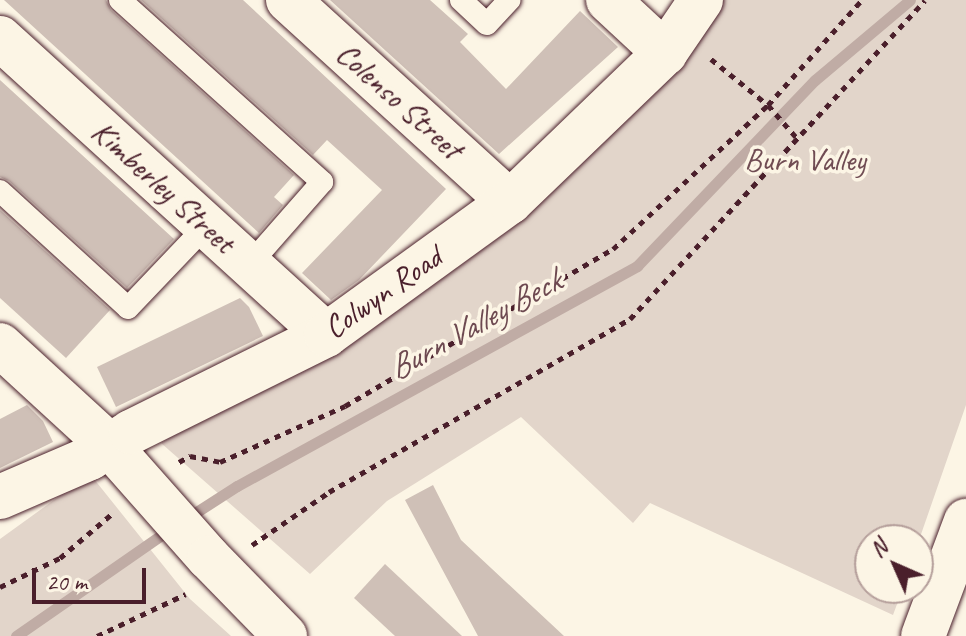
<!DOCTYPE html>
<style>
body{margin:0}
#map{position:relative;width:966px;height:636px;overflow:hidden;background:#fcf5e5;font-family:Caveat,sans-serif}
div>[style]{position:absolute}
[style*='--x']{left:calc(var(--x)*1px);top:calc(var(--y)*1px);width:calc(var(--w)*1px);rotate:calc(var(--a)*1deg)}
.green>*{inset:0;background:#e2d5ca}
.stream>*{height:11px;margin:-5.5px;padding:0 5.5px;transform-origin:5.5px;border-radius:5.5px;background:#c0aca5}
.building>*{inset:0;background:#cfc0b7}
.path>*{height:5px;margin-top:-2.5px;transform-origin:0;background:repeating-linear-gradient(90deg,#4a1f2b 0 6px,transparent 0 12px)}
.roads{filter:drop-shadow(0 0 2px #4a1f2b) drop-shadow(0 0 2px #4a1f2b)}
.lane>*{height:22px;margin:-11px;padding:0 11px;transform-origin:11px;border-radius:11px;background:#fcf5e5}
.street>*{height:44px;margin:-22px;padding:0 22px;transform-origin:22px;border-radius:22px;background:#fcf5e5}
.secondary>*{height:44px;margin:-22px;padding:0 22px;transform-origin:22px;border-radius:22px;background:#fcf5e5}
span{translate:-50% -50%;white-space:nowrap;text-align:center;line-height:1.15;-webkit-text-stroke:7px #fcf5e5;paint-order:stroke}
.street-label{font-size:32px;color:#4a1f2b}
.park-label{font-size:32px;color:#704c53}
.water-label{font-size:34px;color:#6d4950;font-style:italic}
.north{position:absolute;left:854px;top:524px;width:80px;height:80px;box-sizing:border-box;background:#fcf5e5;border:2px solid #b59f9b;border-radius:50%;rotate:315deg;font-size:22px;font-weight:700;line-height:32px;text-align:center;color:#4a1f2b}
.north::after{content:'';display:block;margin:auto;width:28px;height:36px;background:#4a1f2b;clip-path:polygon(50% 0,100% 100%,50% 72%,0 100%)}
.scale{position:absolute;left:32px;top:568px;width:114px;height:36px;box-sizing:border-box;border:4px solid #4a1f2b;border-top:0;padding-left:10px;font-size:24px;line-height:28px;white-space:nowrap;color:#4a1f2b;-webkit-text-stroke:6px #fcf5e5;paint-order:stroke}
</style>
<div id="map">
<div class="green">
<div style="clip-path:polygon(724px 0,966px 0,966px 405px,918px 543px,918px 540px,870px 540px,870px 588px,903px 588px,893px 615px,650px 503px,633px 523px,521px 417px,387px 501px,310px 574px,161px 443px,521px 218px)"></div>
<div style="clip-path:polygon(90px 474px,190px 599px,231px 636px,0 636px,0 539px)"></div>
</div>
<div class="stream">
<div style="--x:184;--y:520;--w:63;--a:-32.7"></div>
<div style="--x:237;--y:486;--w:457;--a:-28.8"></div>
<div style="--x:637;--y:266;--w:257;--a:-46.3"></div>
<div style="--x:815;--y:80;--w:124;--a:-40.1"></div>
<div style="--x:16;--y:636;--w:188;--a:-34.8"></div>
</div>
<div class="building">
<div style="clip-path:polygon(4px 0,106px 0,111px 10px,294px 175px,274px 197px,283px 205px,259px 233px)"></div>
<div style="clip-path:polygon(141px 0,243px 0,446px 189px,359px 280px,331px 300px,302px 273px,382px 190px,327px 140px,313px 155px)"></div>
<div style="clip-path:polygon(330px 0,430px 0,468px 34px,460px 42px,506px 89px,580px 11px,618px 47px,499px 154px)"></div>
<div style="clip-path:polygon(0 80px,174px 239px,127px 288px,9px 181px,0 177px)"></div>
<div style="clip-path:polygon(0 210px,110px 310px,66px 358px,0 298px)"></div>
<div style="clip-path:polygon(240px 298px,249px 307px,263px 336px,116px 407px,97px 367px)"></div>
<div style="clip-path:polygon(27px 405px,43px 421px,53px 442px,0 468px,0 419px)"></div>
<div style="clip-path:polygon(433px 485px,461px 540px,564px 636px,478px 636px,405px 500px)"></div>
<div style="clip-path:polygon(385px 564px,462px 636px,395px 636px,354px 598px)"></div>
</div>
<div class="path">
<div style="--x:711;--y:59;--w:73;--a:38.9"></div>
<div style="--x:768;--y:105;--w:43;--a:48.8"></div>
<div style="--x:179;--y:462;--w:13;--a:-29"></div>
<div style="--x:190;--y:456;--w:31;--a:11"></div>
<div style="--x:220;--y:462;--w:137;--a:-24.1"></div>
<div style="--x:345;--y:406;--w:311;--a:-30.4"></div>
<div style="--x:613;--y:249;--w:212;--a:-42.9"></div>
<div style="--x:768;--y:105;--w:141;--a:-48.2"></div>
<div style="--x:252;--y:545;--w:93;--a:-34.5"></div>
<div style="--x:329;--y:492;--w:347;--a:-29.9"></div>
<div style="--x:630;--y:319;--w:434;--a:-47.2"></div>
<div style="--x:0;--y:587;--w:67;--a:-25.8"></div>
<div style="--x:60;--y:558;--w:71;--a:-40.4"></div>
<div style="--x:97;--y:636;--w:98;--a:-25.3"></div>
</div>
<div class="roads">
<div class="lane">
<div style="--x:120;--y:0;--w:272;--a:42"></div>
<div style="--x:322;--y:182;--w:111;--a:131.3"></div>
<div style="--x:461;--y:0;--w:35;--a:43"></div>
<div style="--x:487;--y:24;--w:33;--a:-47"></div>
<div style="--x:0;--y:191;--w:173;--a:42.4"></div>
<div style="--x:128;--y:308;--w:113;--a:-46.4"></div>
</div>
<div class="street">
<div style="--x:288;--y:0;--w:300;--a:42.3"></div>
<div style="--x:608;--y:0;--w:78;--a:42.9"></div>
<div style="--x:0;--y:38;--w:441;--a:42.3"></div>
<div style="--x:0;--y:345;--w:147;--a:42.5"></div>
<div style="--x:108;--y:444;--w:152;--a:48.5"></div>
<div style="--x:209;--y:558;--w:109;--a:45.7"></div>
<div style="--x:0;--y:497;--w:98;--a:-23.4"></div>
<div style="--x:90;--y:458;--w:49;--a:-32.4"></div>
<div style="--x:131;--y:432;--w:218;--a:-26.4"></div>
<div style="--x:326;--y:335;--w:227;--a:-35.9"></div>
<div style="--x:510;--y:202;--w:215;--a:-43.9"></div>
<div style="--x:665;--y:53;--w:64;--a:-55.8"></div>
</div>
<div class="secondary">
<div style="--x:923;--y:636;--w:123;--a:-69.5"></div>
</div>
</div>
<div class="street-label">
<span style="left:399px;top:101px;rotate:42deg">Colenso Street</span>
<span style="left:163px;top:187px;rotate:42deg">Kimberley Street</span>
<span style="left:383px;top:293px;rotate:-35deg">Colwyn Road</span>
</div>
<div class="park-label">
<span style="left:805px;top:160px">Burn Valley</span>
</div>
<div class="water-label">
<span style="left:474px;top:324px;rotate:-29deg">Burn Valley Beck</span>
</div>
<div class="north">N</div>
<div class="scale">20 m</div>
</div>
